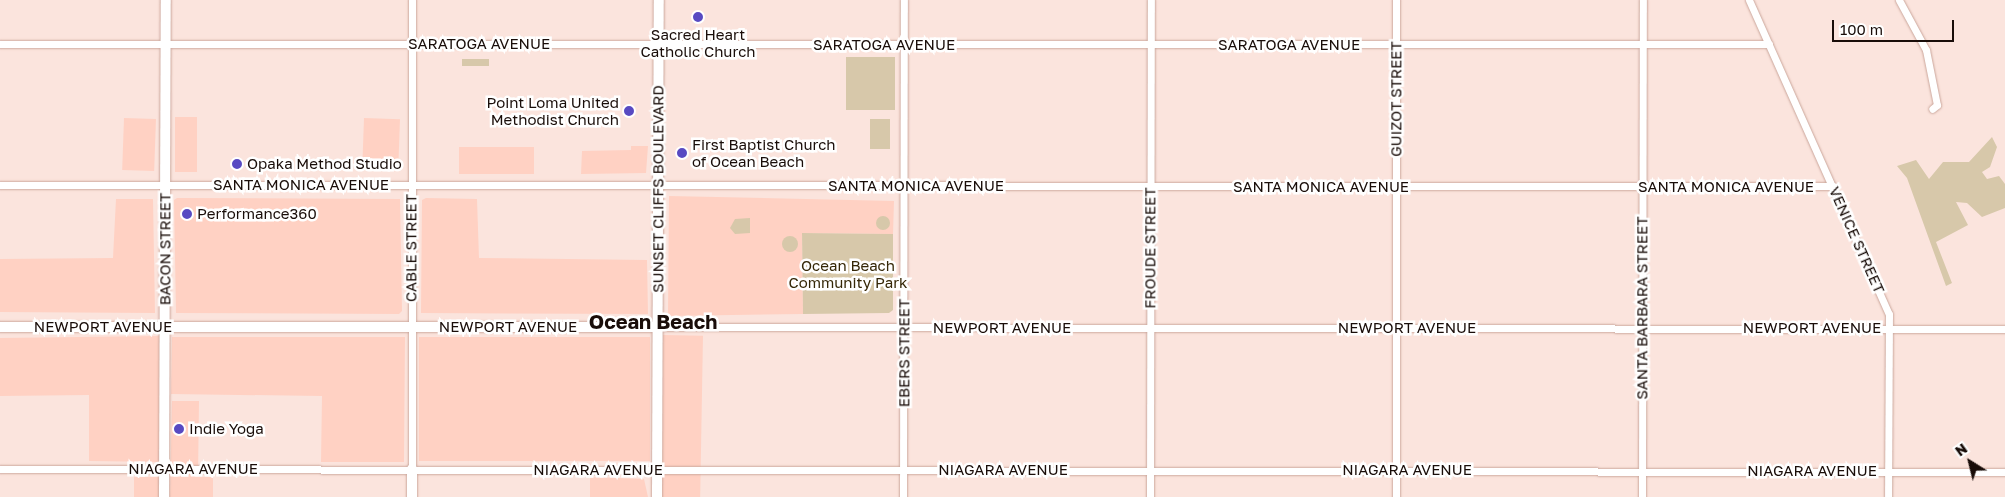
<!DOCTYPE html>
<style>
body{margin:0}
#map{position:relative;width:2005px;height:497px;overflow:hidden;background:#fbe4dd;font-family:"Golos Text",sans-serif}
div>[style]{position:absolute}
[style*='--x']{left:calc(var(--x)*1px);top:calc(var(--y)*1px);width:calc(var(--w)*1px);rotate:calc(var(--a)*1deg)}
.built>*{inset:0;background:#ffd1c3;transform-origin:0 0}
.green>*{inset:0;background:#d7c8aa;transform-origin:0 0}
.round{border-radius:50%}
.roads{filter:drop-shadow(0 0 1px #cba79c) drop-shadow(0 0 1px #cba79c)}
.street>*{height:7px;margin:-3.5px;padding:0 3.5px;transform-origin:3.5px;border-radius:3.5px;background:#fff}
.secondary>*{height:10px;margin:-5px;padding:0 5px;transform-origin:5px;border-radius:5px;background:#fff}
.dots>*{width:14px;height:14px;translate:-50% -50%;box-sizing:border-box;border:2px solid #fff;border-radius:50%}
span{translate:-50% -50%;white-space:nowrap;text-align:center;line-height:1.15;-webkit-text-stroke:5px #fff;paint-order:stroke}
.poi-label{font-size:15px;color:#190d09}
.right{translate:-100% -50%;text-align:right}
.left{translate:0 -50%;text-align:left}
.street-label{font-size:15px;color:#190d09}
.park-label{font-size:15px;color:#352707}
.district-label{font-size:20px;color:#190d09;font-weight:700}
.north{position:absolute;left:1945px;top:437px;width:50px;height:50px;-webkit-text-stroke:4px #fff;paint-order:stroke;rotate:324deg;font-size:14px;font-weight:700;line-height:20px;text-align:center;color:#190d09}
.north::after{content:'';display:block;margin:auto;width:18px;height:22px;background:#190d09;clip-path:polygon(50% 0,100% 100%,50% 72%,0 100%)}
.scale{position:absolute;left:1832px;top:20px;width:122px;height:22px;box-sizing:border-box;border:2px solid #190d09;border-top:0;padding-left:6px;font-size:15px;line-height:18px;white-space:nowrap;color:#190d09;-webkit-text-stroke:4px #fff;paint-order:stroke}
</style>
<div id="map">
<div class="built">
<div style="left:175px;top:117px;width:22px;height:55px"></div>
<div style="left:124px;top:118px;width:32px;height:52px;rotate:2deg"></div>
<div style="left:364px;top:118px;width:36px;height:52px;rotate:2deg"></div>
<div style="clip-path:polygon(631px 146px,648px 146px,646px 173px,581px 174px,582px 151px,631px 150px)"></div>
<div style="left:459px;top:147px;width:75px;height:27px"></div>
<div style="clip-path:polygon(669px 196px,894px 201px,893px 234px,802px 233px,803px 314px,668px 316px)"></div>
<div style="clip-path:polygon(177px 198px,400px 199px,402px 311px,399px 314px,176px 313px,174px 200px)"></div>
<div style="clip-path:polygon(426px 198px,477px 199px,479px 258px,647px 260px,648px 314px,421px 313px,422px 200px)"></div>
<div style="clip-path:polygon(116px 199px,153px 199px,155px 313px,0 312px,0 259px,113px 258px)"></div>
<div style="left:663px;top:335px;width:40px;height:162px;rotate:1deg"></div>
<div style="clip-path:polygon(160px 336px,159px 462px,89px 461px,89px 395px,0 396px,0 338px)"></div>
<div style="clip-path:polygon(172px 337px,405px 337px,404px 462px,321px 462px,322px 396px,171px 394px)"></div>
<div style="left:419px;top:337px;width:231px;height:124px"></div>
<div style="clip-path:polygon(172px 401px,199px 401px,198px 477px,213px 477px,213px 497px,170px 497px)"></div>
<div style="left:134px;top:477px;width:25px;height:20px"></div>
<div style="clip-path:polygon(590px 477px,644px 479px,648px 497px,590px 497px)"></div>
</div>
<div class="green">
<div style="left:846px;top:57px;width:49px;height:53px"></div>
<div style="left:462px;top:59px;width:27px;height:7px"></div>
<div style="left:870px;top:119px;width:20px;height:30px"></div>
<div style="clip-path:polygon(1992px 137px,1997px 147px,1990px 167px,1982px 172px,1987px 179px,1999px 176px,2005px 184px,2005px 208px,1982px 217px,1967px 203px,1956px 202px,1968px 225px,1936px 242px,1952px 283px,1946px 286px,1907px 178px,1897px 166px,1916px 160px,1929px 179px,1943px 162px,1969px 162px)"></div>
<div class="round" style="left:876px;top:216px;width:14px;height:14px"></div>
<div style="clip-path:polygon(750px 218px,750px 233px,735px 234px,730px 228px,735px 219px)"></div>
<div style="clip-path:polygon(802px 233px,893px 234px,893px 310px,889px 313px,803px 314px)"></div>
<div class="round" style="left:782px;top:236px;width:16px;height:16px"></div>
</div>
<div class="roads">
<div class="street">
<div style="--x:1749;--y:0;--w:344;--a:66"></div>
<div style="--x:1889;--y:314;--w:183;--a:90.3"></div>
<div style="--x:1899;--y:0;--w:57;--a:61.6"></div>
<div style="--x:1926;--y:50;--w:56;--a:78.7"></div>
<div style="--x:1937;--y:105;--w:6;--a:141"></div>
<div style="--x:0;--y:44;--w:1769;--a:0"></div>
<div style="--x:0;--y:185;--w:1833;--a:0.03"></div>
<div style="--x:657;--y:327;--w:1348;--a:0.09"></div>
<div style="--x:0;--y:469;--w:2005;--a:0.09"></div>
<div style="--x:412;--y:469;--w:469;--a:-90"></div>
<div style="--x:903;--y:497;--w:497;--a:-89.9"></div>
<div style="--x:1150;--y:497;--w:497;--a:-89.9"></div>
<div style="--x:1396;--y:497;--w:497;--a:-90"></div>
<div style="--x:1642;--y:497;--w:497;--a:-89.9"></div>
</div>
<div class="secondary">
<div style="--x:0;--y:327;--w:657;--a:0"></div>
<div style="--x:164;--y:497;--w:497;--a:-89.8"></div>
<div style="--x:412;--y:497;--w:28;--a:-90"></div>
<div style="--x:657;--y:497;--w:497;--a:-89.8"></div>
</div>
</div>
<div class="dots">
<div style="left:698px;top:17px;background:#584ac2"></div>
<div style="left:629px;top:111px;background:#584ac2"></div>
<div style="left:682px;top:153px;background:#584ac2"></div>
<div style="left:237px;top:164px;background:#584ac2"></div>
<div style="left:187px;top:214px;background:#584ac2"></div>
<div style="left:179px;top:429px;background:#584ac2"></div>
</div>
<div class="poi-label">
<span style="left:698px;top:43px">Sacred Heart<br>Catholic Church</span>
<span class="right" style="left:619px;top:111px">Point Loma United<br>Methodist Church</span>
<span class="left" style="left:692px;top:153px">First Baptist Church<br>of Ocean Beach</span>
<span class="left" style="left:247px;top:164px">Opaka Method Studio</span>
<span class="left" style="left:197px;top:214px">Performance360</span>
<span class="left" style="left:189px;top:429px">Indie Yoga</span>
</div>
<div class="street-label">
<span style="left:479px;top:44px">SARATOGA AVENUE</span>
<span style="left:884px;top:45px">SARATOGA AVENUE</span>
<span style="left:1289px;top:45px">SARATOGA AVENUE</span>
<span style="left:1396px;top:99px;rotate:-90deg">GUIZOT STREET</span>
<span style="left:301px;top:185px">SANTA MONICA AVENUE</span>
<span style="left:916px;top:186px">SANTA MONICA AVENUE</span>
<span style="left:1321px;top:187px">SANTA MONICA AVENUE</span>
<span style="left:1726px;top:187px">SANTA MONICA AVENUE</span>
<span style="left:658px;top:189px;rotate:-90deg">SUNSET CLIFFS BOULEVARD</span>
<span style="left:1857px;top:240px;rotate:66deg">VENICE STREET</span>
<span style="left:411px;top:248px;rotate:-90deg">CABLE STREET</span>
<span style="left:1150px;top:248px;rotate:-90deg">FROUDE STREET</span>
<span style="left:165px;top:249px;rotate:-90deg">BACON STREET</span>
<span style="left:1642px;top:308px;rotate:-90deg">SANTA BARBARA STREET</span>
<span style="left:103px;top:327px">NEWPORT AVENUE</span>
<span style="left:508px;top:327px">NEWPORT AVENUE</span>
<span style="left:1002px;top:328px">NEWPORT AVENUE</span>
<span style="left:1407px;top:328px">NEWPORT AVENUE</span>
<span style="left:1812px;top:328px">NEWPORT AVENUE</span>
<span style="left:904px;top:353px;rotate:-90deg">EBERS STREET</span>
<span style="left:193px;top:469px">NIAGARA AVENUE</span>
<span style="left:598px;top:470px">NIAGARA AVENUE</span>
<span style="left:1003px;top:470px">NIAGARA AVENUE</span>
<span style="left:1407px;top:470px">NIAGARA AVENUE</span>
<span style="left:1812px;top:471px">NIAGARA AVENUE</span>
</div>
<div class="park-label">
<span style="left:848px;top:274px">Ocean Beach<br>Community Park</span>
</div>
<div class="district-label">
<span style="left:653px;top:321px">Ocean Beach</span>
</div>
<div class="north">N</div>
<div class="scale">100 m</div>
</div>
